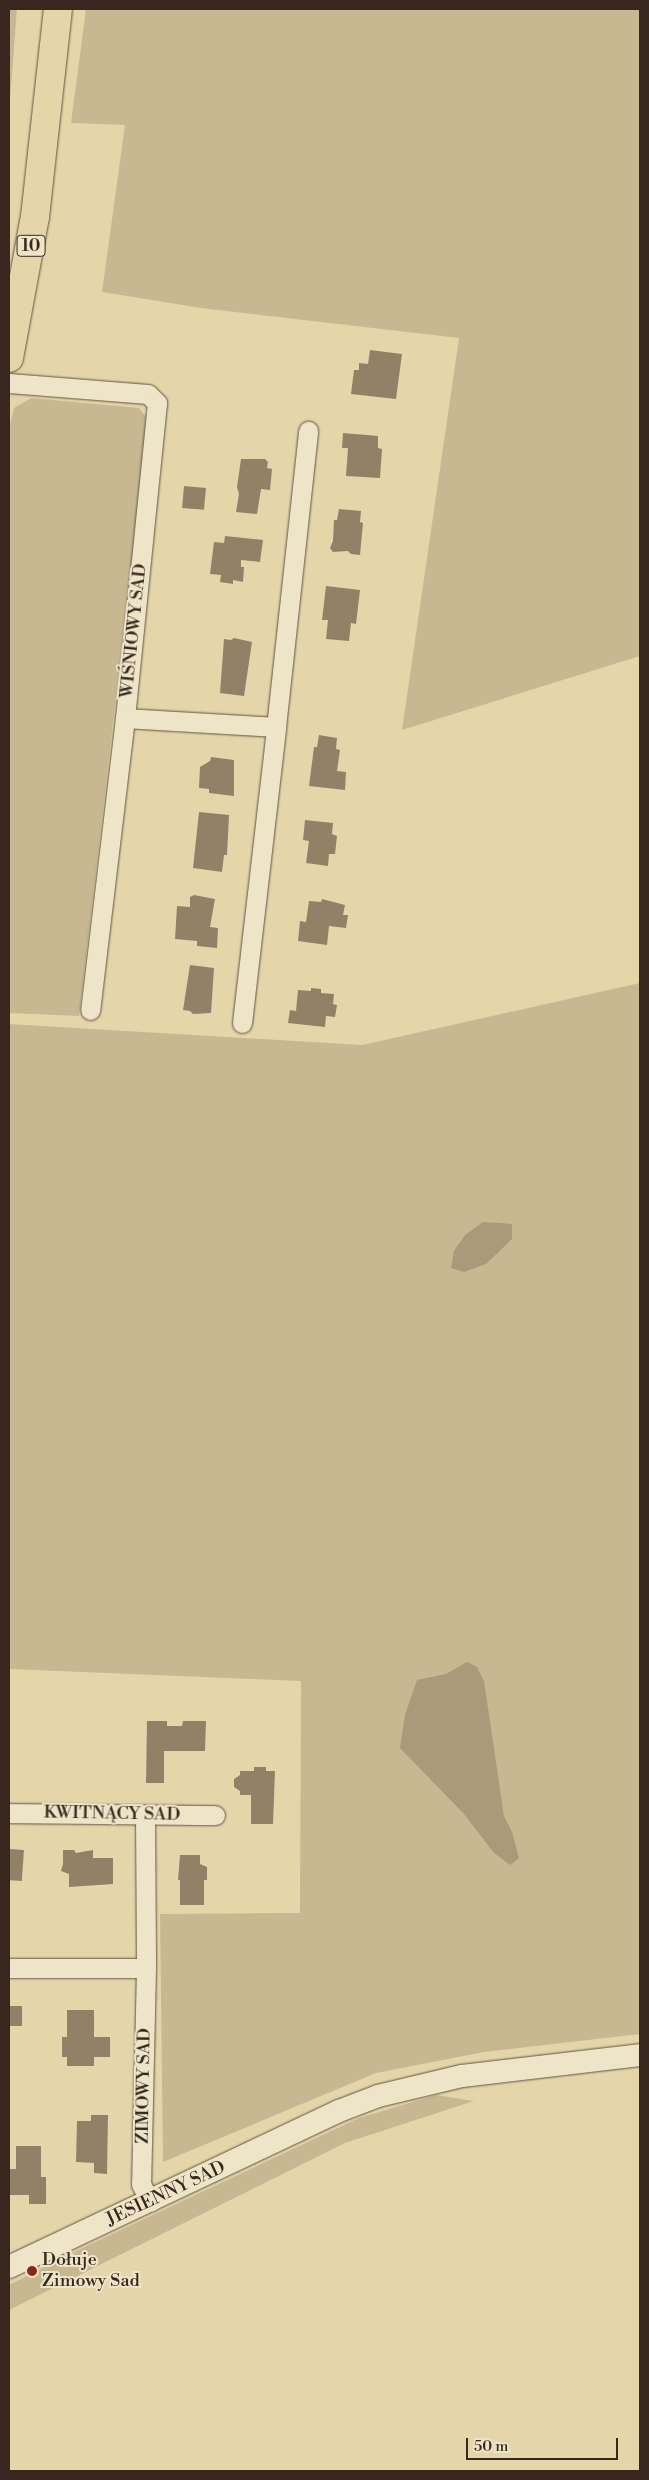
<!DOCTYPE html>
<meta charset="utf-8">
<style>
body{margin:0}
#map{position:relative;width:649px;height:2480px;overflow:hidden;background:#e5d6aa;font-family:"Libre Bodoni",serif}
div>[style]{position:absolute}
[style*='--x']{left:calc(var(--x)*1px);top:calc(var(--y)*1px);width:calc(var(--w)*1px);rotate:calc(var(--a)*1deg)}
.green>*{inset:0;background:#c7b892}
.water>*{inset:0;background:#aa9a7a}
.building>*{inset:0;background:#918267;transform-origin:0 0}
.roads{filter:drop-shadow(0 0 1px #625341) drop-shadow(0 0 1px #625341)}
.minor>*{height:19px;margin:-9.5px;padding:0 9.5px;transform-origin:9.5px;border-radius:9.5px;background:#eee4c8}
.tertiary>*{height:22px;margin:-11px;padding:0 11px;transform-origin:11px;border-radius:11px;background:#eee4c8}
.primary>*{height:28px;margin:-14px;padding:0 14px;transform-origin:14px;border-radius:14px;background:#e5d6aa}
.dots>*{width:14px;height:14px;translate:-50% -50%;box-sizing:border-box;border:2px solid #eee4c8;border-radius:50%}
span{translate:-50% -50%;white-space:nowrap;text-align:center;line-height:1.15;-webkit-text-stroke:4px #eee4c8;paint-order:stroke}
.shield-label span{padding:1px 4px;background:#eee4c8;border:1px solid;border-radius:4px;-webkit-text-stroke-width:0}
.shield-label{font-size:16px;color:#37271e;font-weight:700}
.street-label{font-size:18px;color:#37271e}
.poi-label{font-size:18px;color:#37271e}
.left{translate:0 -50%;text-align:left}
.frame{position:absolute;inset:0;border:10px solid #37271e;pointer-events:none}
.scale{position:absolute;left:466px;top:2438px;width:152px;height:22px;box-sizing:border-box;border:2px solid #37271e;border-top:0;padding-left:6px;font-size:15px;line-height:18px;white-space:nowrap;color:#37271e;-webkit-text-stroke:4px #eee4c8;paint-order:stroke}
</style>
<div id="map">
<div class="green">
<div style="clip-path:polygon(9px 9px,17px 9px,9px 113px)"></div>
<div style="clip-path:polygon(86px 9px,640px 9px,640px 656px,402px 730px,459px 338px,201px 308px,102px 292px,125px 125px,71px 123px)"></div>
<div style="clip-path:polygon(31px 398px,139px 408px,148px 419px,79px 1016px,9px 1013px,9px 429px,14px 408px)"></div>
<div style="clip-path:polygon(640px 983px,640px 2034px,484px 2052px,376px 2073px,163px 2162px,160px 1914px,300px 1913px,301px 1681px,9px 1669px,9px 1024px,362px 1045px)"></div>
<div style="clip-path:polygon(436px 2095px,474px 2101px,345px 2143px,9px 2310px,9px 2285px,74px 2252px,359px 2118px)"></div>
</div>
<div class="water">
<div style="clip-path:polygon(483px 1222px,512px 1224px,512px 1239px,486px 1264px,464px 1272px,451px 1268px,454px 1251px,465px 1235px)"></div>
<div style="clip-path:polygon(467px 1662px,477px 1667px,484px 1681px,504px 1816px,512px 1832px,519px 1858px,510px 1865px,494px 1853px,464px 1814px,400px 1748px,405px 1715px,417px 1680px,446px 1674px)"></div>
</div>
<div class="building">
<div style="clip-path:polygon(370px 350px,402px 354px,396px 399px,351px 394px,354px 370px,359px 370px,359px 363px,368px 364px)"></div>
<div style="clip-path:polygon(343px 433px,378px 436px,378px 448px,382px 449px,380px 478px,346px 476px,348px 448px,342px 448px)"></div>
<div style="clip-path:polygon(241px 459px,265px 459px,268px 462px,267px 468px,272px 469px,270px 490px,261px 489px,257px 514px,236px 512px,239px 494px,237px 487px)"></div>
<div style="left:184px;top:486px;width:22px;height:22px;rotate:5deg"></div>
<div style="clip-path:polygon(339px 509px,361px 511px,360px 522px,363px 523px,360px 555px,351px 554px,348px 551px,333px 552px,330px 548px,333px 541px,334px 520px,337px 520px)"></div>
<div style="clip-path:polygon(225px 536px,263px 540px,260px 562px,241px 560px,241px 567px,244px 567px,243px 582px,233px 580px,233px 584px,220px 582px,221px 575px,210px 574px,214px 542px,224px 543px)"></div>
<div style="clip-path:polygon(326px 586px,360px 590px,356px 624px,351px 623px,349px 641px,326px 639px,328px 620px,322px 620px)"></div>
<div style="clip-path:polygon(234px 638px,252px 642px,244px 696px,220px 693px,224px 639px,231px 640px)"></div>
<div style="clip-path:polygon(319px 735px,337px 738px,336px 749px,340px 750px,337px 771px,346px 772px,345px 790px,309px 786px,314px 747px,317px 747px)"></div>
<div style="clip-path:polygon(211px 757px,234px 760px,234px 796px,209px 793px,209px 789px,199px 788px,200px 767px,210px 761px)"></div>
<div style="clip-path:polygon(199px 812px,229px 815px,227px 855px,224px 855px,222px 872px,193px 868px)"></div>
<div style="clip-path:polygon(305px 820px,333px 823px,332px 834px,337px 836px,335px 854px,329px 854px,328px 866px,306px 863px,309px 841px,303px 840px)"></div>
<div style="clip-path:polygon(194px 895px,215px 899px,210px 927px,218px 928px,217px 948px,197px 946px,197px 941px,175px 939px,177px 906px,190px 907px,190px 897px)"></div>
<div style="clip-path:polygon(322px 899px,345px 905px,343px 915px,348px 915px,346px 928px,329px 926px,327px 945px,298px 941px,300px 921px,306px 922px,309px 901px,321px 902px)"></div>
<div style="clip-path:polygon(190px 965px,214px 968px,211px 1013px,193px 1014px,190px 1011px,183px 1010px)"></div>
<div style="clip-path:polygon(311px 988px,321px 989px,321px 993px,334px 994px,333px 1004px,337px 1005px,335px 1017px,326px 1016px,325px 1027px,288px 1023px,290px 1010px,296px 1011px,298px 990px,311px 991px)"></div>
<div style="clip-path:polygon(147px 1721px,167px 1721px,167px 1726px,182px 1726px,183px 1721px,206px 1721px,205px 1751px,164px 1751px,164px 1783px,146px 1783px)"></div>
<div style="clip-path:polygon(254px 1767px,266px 1767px,266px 1771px,275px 1771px,273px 1824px,251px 1824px,251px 1795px,240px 1795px,240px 1791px,234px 1787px,234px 1779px,240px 1775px,240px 1771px,254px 1771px)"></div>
<div style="left:9px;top:1849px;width:15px;height:31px;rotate:4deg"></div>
<div style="clip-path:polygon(63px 1850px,74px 1850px,76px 1853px,93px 1850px,93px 1858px,113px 1858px,113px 1884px,69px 1887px,69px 1874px,61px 1871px,63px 1864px)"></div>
<div style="clip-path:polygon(180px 1855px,200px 1855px,200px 1864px,207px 1867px,207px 1880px,204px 1880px,204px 1905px,180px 1905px,180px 1880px,178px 1880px)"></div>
<div style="left:9px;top:2006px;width:13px;height:20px"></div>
<div style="clip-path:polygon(67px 2010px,94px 2010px,94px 2037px,110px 2037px,110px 2057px,94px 2057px,94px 2066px,67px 2066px,67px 2057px,62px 2057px,62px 2037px,67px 2037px)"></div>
<div style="clip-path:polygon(91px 2115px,108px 2115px,107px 2174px,94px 2173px,94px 2163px,76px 2162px,77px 2121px,91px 2121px)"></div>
<div style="clip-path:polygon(16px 2146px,41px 2146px,41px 2177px,46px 2177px,46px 2204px,29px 2204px,29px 2195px,9px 2195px,9px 2169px,16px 2169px)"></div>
</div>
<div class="roads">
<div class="minor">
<div style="--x:9;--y:383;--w:139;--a:4.5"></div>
<div style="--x:148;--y:394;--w:13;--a:45"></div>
<div style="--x:157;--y:403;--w:317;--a:95.8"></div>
<div style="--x:125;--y:718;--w:294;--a:96.8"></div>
<div style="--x:125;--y:718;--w:151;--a:3.4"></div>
<div style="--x:276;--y:727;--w:298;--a:-83.8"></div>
<div style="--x:242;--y:1023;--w:298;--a:-83.4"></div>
<div style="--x:9;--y:1813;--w:206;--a:0.6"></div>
<div style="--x:145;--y:1816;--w:152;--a:89.6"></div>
<div style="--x:146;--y:1968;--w:216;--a:91.3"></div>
<div style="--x:141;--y:2184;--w:20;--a:63"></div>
<div style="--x:9;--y:1968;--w:137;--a:0"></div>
</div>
<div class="tertiary">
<div style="--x:9;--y:2267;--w:365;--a:-25.3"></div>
<div style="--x:339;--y:2111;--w:42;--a:-21"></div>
<div style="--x:378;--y:2096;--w:86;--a:-13.4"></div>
<div style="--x:462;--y:2076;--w:179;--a:-6.7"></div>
</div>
<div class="primary">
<div style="--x:9;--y:358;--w:143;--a:-79.6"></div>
<div style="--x:35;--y:217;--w:209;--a:-83.7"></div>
</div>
</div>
<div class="dots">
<div style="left:32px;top:2271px;background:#8f2418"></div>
</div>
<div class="shield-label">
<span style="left:31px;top:246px">10</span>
</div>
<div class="street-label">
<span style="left:134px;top:631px;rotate:-84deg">WIŚNIOWY SAD</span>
<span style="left:112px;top:1814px;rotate:1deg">KWITNĄCY SAD</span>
<span style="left:144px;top:2086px;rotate:-89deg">ZIMOWY SAD</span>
<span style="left:166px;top:2194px;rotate:-25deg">JESIENNY SAD</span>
</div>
<div class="poi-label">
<span class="left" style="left:42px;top:2271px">Dołuje<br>Zimowy Sad</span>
</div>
<div class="frame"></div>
<div class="scale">50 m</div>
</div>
